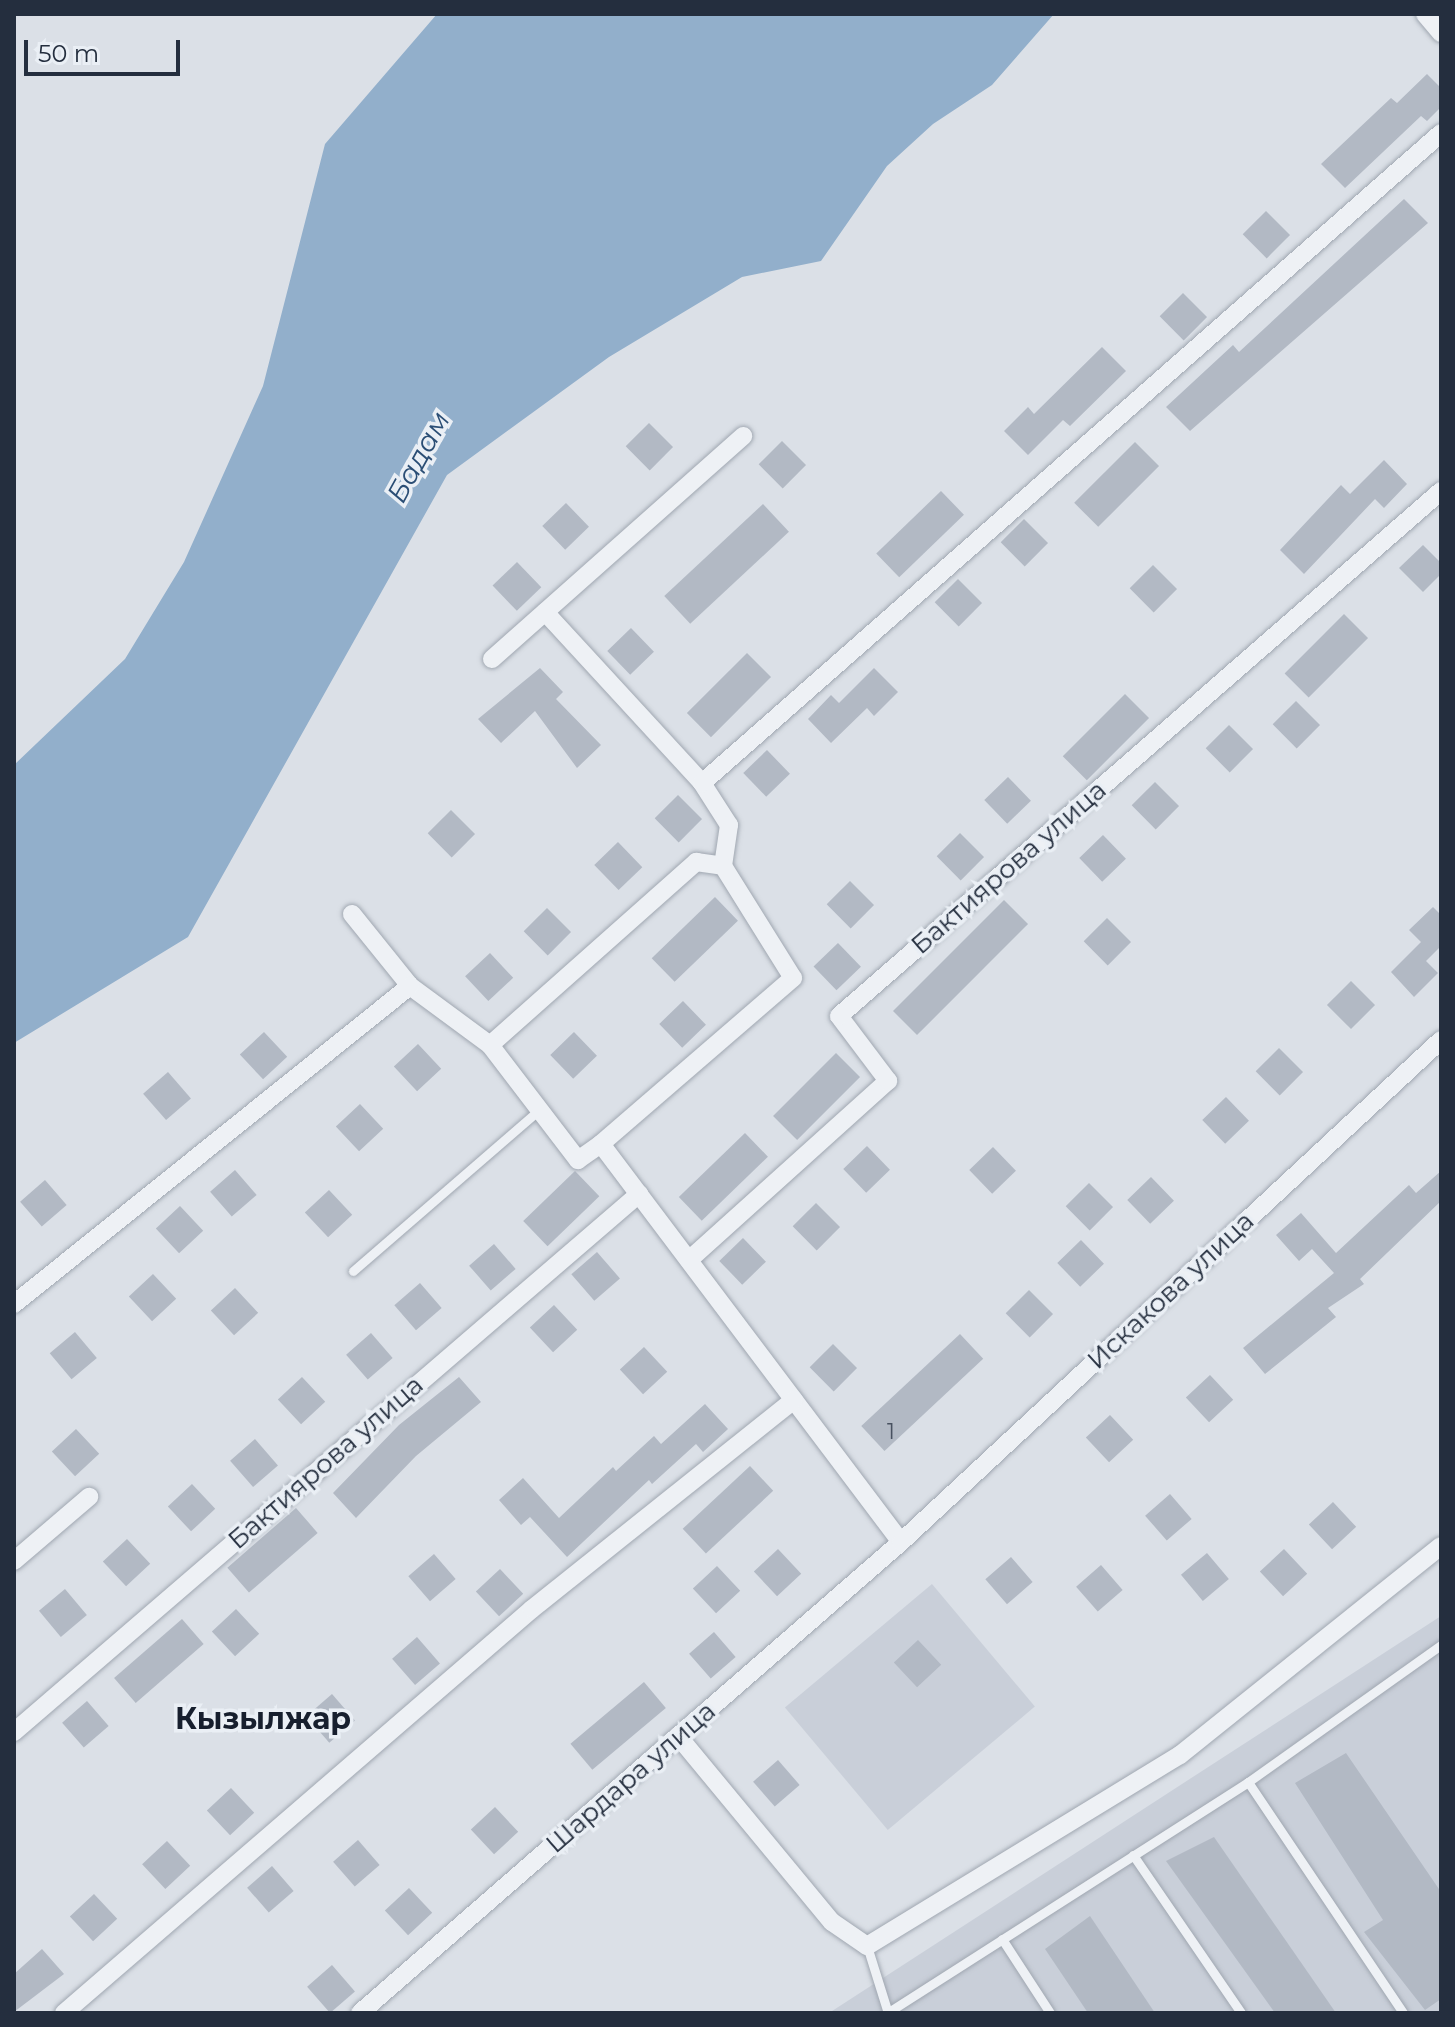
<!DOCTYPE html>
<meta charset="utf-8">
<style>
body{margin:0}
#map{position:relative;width:1455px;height:2027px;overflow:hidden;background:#dbe0e7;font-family:Montserrat,sans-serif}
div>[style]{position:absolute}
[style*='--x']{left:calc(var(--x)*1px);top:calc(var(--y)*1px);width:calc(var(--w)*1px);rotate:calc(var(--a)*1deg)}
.built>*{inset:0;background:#c9cfd9;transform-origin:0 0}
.water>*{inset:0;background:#92afcb}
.building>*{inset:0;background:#b2b9c4;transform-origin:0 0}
.roads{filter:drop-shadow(0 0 2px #a0a7b1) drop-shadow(0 0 2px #a0a7b1)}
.service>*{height:9px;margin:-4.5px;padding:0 4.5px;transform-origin:4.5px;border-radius:4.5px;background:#eef1f5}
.minor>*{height:18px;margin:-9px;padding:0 9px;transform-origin:9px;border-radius:9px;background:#eef1f5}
span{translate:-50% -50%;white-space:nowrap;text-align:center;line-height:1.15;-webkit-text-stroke:7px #eaeff5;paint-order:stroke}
.number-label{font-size:22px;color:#485160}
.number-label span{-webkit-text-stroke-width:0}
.street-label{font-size:26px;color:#242e3e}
.water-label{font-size:28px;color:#2b4e75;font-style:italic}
.quarter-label{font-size:30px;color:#171f2e;font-weight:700}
.frame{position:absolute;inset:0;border:16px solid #242e3e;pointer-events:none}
.scale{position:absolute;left:24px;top:40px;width:156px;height:36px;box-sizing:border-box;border:4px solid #242e3e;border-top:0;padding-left:10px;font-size:24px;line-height:28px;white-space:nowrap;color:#242e3e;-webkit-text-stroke:6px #eaeff5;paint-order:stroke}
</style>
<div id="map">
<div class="built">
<div style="left:932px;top:1584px;width:160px;height:192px;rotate:50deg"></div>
<div style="clip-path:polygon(1441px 1616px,1441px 2013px,829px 2013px)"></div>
</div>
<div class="water">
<div style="clip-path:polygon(437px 14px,1054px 14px,992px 85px,933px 124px,887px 166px,821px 261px,742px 277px,609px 357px,447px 475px,188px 937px,14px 1043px,14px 765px,125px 659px,184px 562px,263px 386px,325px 144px)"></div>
</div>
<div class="building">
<div style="clip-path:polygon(1427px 74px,1441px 88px,1441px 107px,1427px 121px,1421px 116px,1345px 188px,1321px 164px,1391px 98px,1397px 103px)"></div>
<div style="clip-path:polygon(1404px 199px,1428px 223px,1190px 431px,1166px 407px,1233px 345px,1239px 352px)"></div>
<div style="left:1266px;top:211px;width:34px;height:33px;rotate:45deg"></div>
<div style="left:1183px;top:293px;width:34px;height:33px;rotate:45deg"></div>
<div style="clip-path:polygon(1102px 347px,1126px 371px,1070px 426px,1063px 420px,1028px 455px,1004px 431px,1028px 407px,1034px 414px)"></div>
<div style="left:649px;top:423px;width:34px;height:33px;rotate:45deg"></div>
<div style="left:782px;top:441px;width:34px;height:33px;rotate:45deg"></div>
<div style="left:1135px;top:442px;width:34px;height:86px;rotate:45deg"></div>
<div style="clip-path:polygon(1384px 460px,1407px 484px,1384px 508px,1375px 499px,1304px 574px,1280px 550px,1341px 485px,1350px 494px)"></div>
<div style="left:941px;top:491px;width:33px;height:90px;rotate:46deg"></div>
<div style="left:566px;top:503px;width:33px;height:33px;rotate:46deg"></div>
<div style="left:763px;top:504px;width:38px;height:135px;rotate:47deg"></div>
<div style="left:1024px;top:519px;width:34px;height:33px;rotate:45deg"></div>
<div style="clip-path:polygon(1423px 545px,1441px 563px,1441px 574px,1423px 592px,1399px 568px)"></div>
<div style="left:517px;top:562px;width:35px;height:34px;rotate:46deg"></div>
<div style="left:1153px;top:565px;width:34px;height:33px;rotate:45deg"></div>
<div style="left:958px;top:579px;width:34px;height:33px;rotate:45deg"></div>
<div style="left:1344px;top:614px;width:34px;height:84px;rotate:45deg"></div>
<div style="left:631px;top:628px;width:33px;height:33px;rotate:46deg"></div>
<div style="left:747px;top:653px;width:34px;height:85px;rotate:45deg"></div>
<div style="clip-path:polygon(540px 668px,563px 692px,556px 699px,601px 745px,577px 768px,535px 711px,501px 743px,478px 719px)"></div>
<div style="clip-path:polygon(874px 668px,898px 692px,874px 716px,867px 708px,831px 743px,808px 719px,831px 695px,839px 703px)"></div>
<div style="left:1125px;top:694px;width:34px;height:88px;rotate:45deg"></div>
<div style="left:1296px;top:701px;width:34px;height:33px;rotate:45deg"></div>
<div style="left:1229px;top:725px;width:34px;height:33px;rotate:45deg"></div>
<div style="left:767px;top:750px;width:33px;height:33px;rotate:46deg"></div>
<div style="left:1008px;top:777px;width:33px;height:33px;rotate:46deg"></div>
<div style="left:1155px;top:782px;width:34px;height:33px;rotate:45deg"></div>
<div style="left:678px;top:795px;width:34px;height:33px;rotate:45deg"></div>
<div style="left:451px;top:810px;width:34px;height:33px;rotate:45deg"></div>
<div style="left:960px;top:833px;width:34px;height:33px;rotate:45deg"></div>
<div style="left:1103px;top:835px;width:33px;height:33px;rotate:46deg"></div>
<div style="left:618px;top:842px;width:35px;height:33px;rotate:46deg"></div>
<div style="left:850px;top:881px;width:34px;height:33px;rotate:45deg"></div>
<div style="left:715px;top:897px;width:33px;height:88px;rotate:46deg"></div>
<div style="left:1004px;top:900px;width:34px;height:157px;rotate:45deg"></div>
<div style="clip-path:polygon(1433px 907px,1441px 915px,1441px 946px,1426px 961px,1438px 973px,1414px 997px,1391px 972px,1421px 942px,1409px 930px)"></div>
<div style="left:547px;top:908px;width:34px;height:33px;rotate:45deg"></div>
<div style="left:1107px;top:918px;width:34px;height:33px;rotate:45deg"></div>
<div style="left:838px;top:943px;width:33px;height:34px;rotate:46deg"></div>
<div style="left:490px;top:953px;width:34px;height:34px;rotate:47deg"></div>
<div style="left:1351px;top:981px;width:34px;height:34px;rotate:45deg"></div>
<div style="left:683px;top:1001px;width:33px;height:33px;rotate:46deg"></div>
<div style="left:264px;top:1032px;width:34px;height:33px;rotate:47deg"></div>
<div style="left:574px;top:1032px;width:33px;height:33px;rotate:46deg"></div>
<div style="left:418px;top:1044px;width:34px;height:33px;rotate:47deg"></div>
<div style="left:1279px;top:1048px;width:34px;height:33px;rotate:45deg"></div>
<div style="left:836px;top:1053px;width:34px;height:89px;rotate:45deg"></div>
<div style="left:168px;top:1072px;width:35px;height:33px;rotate:49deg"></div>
<div style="left:1226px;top:1097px;width:33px;height:33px;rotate:46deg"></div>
<div style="left:360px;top:1104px;width:34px;height:33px;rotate:47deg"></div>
<div style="left:745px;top:1133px;width:33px;height:92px;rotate:46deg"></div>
<div style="left:867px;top:1146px;width:33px;height:33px;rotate:46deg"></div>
<div style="left:993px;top:1147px;width:33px;height:33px;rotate:46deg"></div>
<div style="left:235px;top:1170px;width:33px;height:33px;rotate:49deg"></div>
<div style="left:575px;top:1171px;width:35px;height:72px;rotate:46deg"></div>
<div style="clip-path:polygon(1441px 1171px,1441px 1201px,1360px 1279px,1364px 1284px,1328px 1308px,1336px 1317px,1265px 1374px,1243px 1348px,1334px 1273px,1312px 1249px,1299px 1261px,1276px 1235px,1301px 1213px,1336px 1253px,1409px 1185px,1416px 1193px)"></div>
<div style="left:1151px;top:1177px;width:33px;height:33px;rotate:46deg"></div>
<div style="left:45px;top:1180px;width:33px;height:33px;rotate:49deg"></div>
<div style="left:1089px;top:1183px;width:34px;height:33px;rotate:45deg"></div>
<div style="left:329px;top:1190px;width:34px;height:33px;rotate:47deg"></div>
<div style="left:816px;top:1203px;width:34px;height:33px;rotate:45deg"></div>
<div style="left:180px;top:1206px;width:34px;height:33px;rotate:47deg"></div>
<div style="left:743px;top:1238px;width:33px;height:33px;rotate:46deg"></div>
<div style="left:1081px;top:1240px;width:33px;height:33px;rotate:46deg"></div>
<div style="left:494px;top:1244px;width:33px;height:33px;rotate:49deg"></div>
<div style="left:597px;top:1252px;width:35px;height:34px;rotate:49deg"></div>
<div style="left:153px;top:1274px;width:34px;height:33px;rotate:47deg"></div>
<div style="left:420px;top:1283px;width:33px;height:34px;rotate:49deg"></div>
<div style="left:235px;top:1288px;width:34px;height:33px;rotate:47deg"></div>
<div style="left:1029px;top:1290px;width:34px;height:33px;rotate:45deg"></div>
<div style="left:554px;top:1305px;width:34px;height:33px;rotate:47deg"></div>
<div style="left:75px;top:1332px;width:34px;height:33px;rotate:50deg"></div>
<div style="left:371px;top:1333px;width:33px;height:33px;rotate:49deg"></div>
<div style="left:960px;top:1334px;width:34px;height:135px;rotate:47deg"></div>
<div style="left:833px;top:1344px;width:34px;height:33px;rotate:45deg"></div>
<div style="left:644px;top:1347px;width:34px;height:33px;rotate:47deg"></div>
<div style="left:1210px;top:1375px;width:34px;height:33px;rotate:47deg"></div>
<div style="left:302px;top:1377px;width:34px;height:33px;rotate:47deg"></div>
<div style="clip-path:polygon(459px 1377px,481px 1402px,416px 1456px,356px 1518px,333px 1493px,399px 1425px)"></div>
<div style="clip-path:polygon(705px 1404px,728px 1429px,703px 1452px,696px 1444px,652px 1484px,649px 1480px,567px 1557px,530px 1517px,521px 1525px,499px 1500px,523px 1478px,559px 1518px,613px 1467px,616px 1471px,654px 1436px,661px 1444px)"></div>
<div style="left:1110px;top:1415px;width:34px;height:33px;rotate:47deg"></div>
<div style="left:76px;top:1429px;width:34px;height:33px;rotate:47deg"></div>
<div style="left:255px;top:1439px;width:35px;height:33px;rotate:49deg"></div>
<div style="left:750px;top:1466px;width:34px;height:92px;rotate:47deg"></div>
<div style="left:192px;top:1484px;width:34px;height:33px;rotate:47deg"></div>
<div style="left:1170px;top:1494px;width:33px;height:33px;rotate:49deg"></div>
<div style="left:1333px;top:1502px;width:34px;height:33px;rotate:47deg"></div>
<div style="left:296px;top:1508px;width:33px;height:91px;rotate:49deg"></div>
<div style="left:127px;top:1539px;width:34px;height:33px;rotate:47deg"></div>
<div style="left:778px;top:1549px;width:34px;height:33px;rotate:47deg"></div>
<div style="left:1284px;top:1549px;width:34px;height:33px;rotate:47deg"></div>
<div style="left:1207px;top:1553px;width:34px;height:34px;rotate:50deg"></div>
<div style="left:434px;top:1554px;width:33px;height:34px;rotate:49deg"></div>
<div style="left:1011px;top:1557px;width:33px;height:34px;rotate:49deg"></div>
<div style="left:1101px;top:1565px;width:33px;height:33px;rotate:49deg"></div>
<div style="left:717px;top:1566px;width:34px;height:33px;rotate:47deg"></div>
<div style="left:500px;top:1569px;width:34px;height:33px;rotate:47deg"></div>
<div style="left:65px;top:1589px;width:34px;height:34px;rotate:50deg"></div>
<div style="left:236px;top:1609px;width:34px;height:33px;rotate:47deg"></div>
<div style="left:182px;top:1619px;width:33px;height:90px;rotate:49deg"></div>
<div style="left:714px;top:1632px;width:33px;height:33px;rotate:49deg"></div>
<div style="left:417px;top:1637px;width:35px;height:33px;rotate:49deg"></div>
<div style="left:918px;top:1640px;width:34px;height:33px;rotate:47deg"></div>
<div style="left:644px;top:1682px;width:34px;height:96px;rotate:50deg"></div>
<div style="left:332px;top:1694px;width:35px;height:34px;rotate:49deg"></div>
<div style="left:87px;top:1701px;width:33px;height:33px;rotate:49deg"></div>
<div style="clip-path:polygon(1346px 1753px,1441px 1892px,1441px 1999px,1425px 2010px,1364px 1932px,1383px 1920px,1295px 1783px)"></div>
<div style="left:778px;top:1760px;width:33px;height:33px;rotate:49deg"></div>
<div style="left:231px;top:1788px;width:34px;height:33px;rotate:47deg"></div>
<div style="left:495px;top:1807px;width:34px;height:33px;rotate:47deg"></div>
<div style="clip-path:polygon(1214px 1837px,1336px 2013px,1275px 2013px,1166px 1861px)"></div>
<div style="left:358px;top:1840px;width:33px;height:33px;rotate:49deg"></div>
<div style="left:167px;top:1841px;width:34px;height:34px;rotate:47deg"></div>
<div style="left:272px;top:1866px;width:33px;height:33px;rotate:49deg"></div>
<div style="left:409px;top:1888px;width:34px;height:33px;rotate:47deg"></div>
<div style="left:94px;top:1894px;width:34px;height:33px;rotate:47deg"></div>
<div style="clip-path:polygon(1090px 1916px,1155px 2013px,1088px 2013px,1045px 1949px)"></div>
<div style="clip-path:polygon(42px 1949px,64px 1974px,14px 2012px,14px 1974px)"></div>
<div style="left:332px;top:1965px;width:35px;height:33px;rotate:49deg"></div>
</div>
<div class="roads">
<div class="service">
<div style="--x:353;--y:1271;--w:247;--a:-40.9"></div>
<div style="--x:1248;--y:1782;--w:278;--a:56.1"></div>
<div style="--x:1133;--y:1855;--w:191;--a:55.6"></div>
<div style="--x:1002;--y:1939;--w:88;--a:57"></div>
<div style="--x:867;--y:1946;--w:70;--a:72.6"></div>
<div style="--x:887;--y:2013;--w:429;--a:-32.6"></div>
<div style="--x:1248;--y:1782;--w:237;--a:-35.4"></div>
</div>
<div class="minor">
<div style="--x:1425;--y:14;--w:25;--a:50"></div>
<div style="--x:545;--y:612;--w:232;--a:47.4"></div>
<div style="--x:702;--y:783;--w:50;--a:57.3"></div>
<div style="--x:729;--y:825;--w:41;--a:98.3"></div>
<div style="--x:723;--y:866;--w:132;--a:58"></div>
<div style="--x:793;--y:978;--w:254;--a:139.2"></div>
<div style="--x:492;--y:659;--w:336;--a:-41.6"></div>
<div style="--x:702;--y:783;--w:984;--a:-41.33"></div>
<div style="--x:352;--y:914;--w:92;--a:51.1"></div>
<div style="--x:410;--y:986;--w:99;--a:36.4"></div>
<div style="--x:490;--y:1045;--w:145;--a:52.6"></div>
<div style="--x:578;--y:1160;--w:28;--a:-35"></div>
<div style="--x:601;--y:1144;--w:498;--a:53"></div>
<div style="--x:490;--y:1045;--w:276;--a:-41.6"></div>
<div style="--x:696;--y:862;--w:27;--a:8"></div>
<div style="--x:689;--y:1260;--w:268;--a:-42"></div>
<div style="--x:888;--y:1081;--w:81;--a:-127"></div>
<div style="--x:839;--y:1016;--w:799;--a:-41.09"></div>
<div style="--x:14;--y:1304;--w:508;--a:-38.77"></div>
<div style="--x:14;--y:1561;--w:99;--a:-40.5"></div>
<div style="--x:14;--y:1732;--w:825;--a:-40.72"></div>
<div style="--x:678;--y:1736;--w:241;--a:50.4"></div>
<div style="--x:832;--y:1922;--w:42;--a:34.4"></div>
<div style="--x:867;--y:1946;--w:367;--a:-31.4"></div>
<div style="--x:1180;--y:1755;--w:334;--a:-38.7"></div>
<div style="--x:64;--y:2013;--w:618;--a:-40.8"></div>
<div style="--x:532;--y:1609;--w:335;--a:-38.6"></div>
<div style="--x:360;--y:2013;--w:717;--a:-41.04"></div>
<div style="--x:901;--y:1542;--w:737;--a:-42.91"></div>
</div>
</div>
<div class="number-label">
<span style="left:891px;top:1432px">1</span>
</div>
<div class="street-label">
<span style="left:1009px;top:868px;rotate:-41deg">Бактиярова улица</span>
<span style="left:1171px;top:1291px;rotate:-43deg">Искакова улица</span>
<span style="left:326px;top:1463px;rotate:-41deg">Бактиярова улица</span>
<span style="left:631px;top:1778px;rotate:-41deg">Шардара улица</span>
</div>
<div class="water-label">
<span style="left:418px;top:457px;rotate:-61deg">Бадам</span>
</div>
<div class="quarter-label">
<span style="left:263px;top:1719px">Кызылжар</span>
</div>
<div class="frame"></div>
<div class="scale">50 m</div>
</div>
